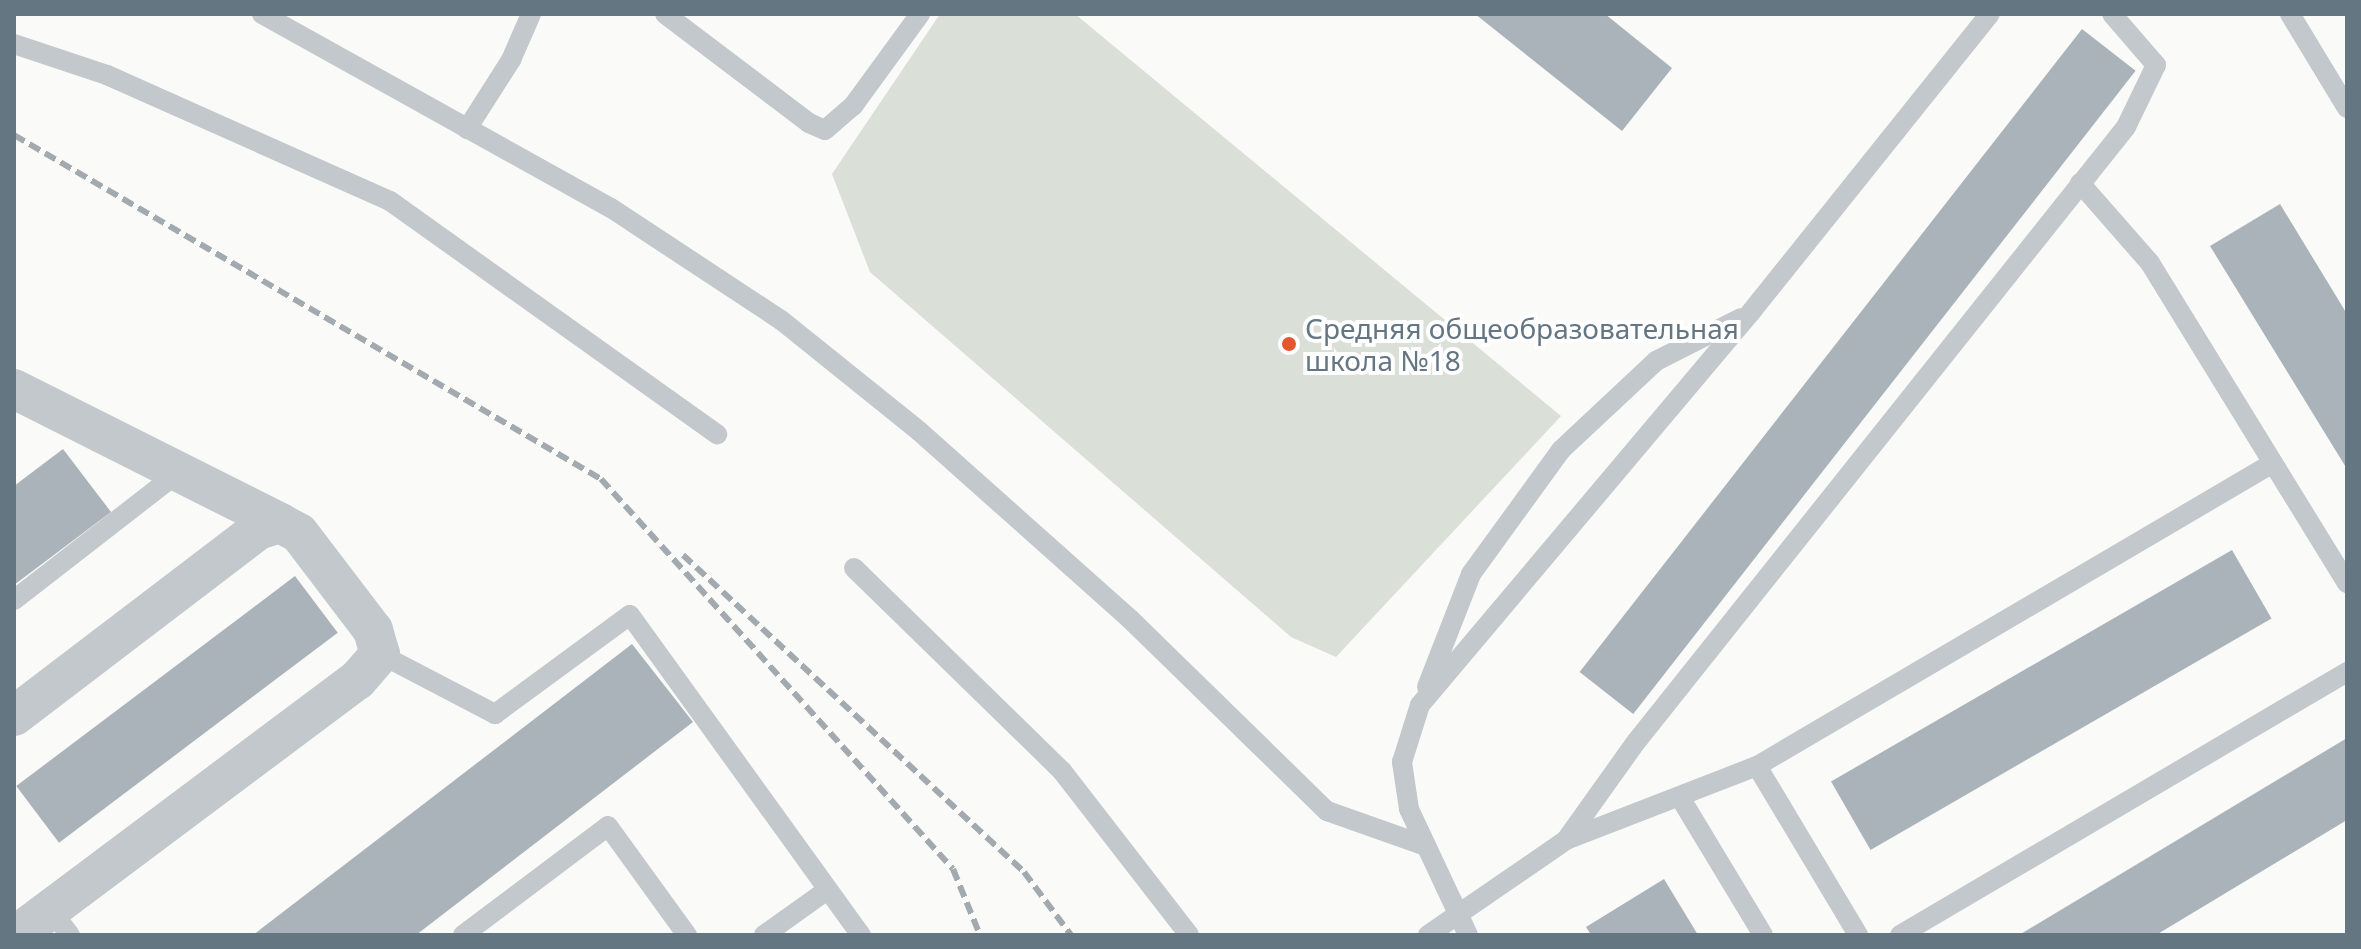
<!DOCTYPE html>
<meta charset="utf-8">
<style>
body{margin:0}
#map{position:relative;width:2361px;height:949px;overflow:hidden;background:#fafaf8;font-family:"Noto Sans",sans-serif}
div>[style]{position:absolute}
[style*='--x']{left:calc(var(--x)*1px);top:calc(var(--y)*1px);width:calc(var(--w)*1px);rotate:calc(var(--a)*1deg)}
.green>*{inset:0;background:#dadfd7}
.building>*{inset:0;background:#aab3b9;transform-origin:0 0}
.service>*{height:20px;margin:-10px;padding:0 10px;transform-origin:10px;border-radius:10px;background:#c3c8cc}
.minor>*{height:40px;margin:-20px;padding:0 20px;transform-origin:20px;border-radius:20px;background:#c3c8cc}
.rail>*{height:6px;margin-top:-3px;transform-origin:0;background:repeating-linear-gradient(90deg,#a2aab0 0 12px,transparent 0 18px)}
.dots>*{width:22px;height:22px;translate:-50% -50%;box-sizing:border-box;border:4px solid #fff;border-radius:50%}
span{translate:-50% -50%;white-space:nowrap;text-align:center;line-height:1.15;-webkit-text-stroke:8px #fff;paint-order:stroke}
.poi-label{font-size:28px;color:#657683}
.left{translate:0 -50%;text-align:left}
.frame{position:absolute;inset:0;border:16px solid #657683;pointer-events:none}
</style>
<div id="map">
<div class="green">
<div style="clip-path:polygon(940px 14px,1075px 14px,1561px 416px,1336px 657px,1291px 637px,870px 272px,832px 174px)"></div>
</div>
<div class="building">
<div style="clip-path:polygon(1475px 14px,1605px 14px,1672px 68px,1622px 131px)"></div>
<div style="left:2082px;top:29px;width:68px;height:816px;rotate:38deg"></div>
<div style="clip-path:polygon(2280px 204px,2347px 314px,2347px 469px,2210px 246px)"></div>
<div style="clip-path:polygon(63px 449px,111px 512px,14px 585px,14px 486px)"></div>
<div style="left:2232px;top:550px;width:79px;height:463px;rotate:60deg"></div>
<div style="left:295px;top:576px;width:71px;height:349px;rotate:53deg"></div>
<div style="clip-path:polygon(632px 644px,693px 722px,416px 935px,253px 935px)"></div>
<div style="clip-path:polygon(2347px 738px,2347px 820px,2156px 935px,2019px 935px)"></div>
<div style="clip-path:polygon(1664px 879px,1698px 935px,1591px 935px,1586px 927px)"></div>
</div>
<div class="service">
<div style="--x:262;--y:14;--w:399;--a:29.1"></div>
<div style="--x:611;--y:208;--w:204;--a:33.4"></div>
<div style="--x:781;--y:320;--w:177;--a:38.8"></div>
<div style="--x:919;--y:431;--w:283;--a:41.7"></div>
<div style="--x:1130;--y:619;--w:275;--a:44.3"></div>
<div style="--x:1327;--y:811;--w:105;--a:19.5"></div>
<div style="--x:665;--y:14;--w:181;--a:37.1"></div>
<div style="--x:809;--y:123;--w:17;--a:24"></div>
<div style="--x:825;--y:130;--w:37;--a:-41"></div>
<div style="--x:853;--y:106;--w:114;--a:-53.9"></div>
<div style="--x:2290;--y:14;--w:110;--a:58.8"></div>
<div style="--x:14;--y:44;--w:98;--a:18.4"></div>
<div style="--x:107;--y:75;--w:310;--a:24"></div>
<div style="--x:390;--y:201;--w:402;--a:35.5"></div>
<div style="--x:467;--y:129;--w:82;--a:-57.5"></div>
<div style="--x:511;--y:60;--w:50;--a:-66.5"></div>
<div style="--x:2080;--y:183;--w:106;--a:48.8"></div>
<div style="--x:2150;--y:263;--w:376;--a:58.4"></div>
<div style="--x:854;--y:568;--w:291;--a:44.3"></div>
<div style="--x:1062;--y:771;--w:207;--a:52.2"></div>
<div style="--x:14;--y:600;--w:209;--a:-37.8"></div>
<div style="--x:380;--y:654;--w:130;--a:27.6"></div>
<div style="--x:495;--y:714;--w:167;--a:-36.3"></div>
<div style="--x:630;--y:615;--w:395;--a:54.2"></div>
<div style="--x:1427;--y:687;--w:121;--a:-68.7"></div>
<div style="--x:1471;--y:574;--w:153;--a:-54"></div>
<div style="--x:1561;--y:450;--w:130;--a:-43.1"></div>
<div style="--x:1656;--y:361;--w:95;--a:-26.8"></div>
<div style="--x:1757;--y:766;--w:598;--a:-30.42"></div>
<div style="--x:1681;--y:799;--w:159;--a:58.9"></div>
<div style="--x:1566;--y:840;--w:120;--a:-54.5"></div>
<div style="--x:1636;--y:742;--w:786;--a:-51.45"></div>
<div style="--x:2126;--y:127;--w:69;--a:-64.2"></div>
<div style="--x:2156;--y:65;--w:67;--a:-130.8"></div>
<div style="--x:49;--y:908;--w:34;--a:52"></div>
<div style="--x:463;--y:935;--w:181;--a:-36.9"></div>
<div style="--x:608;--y:826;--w:135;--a:54.1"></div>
<div style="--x:764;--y:935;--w:77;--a:-35.5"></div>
<div style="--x:1428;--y:935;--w:168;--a:-34.5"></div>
<div style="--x:1566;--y:840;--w:205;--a:-21.2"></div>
<div style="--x:1757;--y:766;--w:197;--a:59.1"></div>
<div style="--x:1468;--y:935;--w:139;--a:-115.1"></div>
<div style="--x:1409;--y:809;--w:48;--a:-98.5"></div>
<div style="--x:1402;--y:762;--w:60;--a:-72.5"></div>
<div style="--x:1420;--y:705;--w:514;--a:-49.89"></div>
<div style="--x:1751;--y:312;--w:382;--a:-51.3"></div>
<div style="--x:1900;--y:935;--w:519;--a:-30.47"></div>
</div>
<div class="minor">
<div style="--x:14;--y:389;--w:298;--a:26.7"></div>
<div style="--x:14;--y:716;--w:307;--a:-37.3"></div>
<div style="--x:258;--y:530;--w:23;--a:-18"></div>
<div style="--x:280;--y:523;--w:21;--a:28"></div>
<div style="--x:299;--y:533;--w:122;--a:52.7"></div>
<div style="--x:373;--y:630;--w:25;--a:74"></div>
<div style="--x:380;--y:654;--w:35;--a:131"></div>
<div style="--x:357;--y:680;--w:426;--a:143.2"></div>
</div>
<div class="rail">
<div style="--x:14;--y:135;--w:680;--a:30.37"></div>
<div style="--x:601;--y:479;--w:525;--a:47.93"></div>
<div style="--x:953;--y:869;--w:71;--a:67.8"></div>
<div style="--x:683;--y:555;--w:466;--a:42.9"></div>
<div style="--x:1024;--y:872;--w:79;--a:53.3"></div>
</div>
<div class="dots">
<div style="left:1289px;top:344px;background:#e4572e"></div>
</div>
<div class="poi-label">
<span class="left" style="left:1305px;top:344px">Средняя общеобразовательная<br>школа №18</span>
</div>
<div class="frame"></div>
</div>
